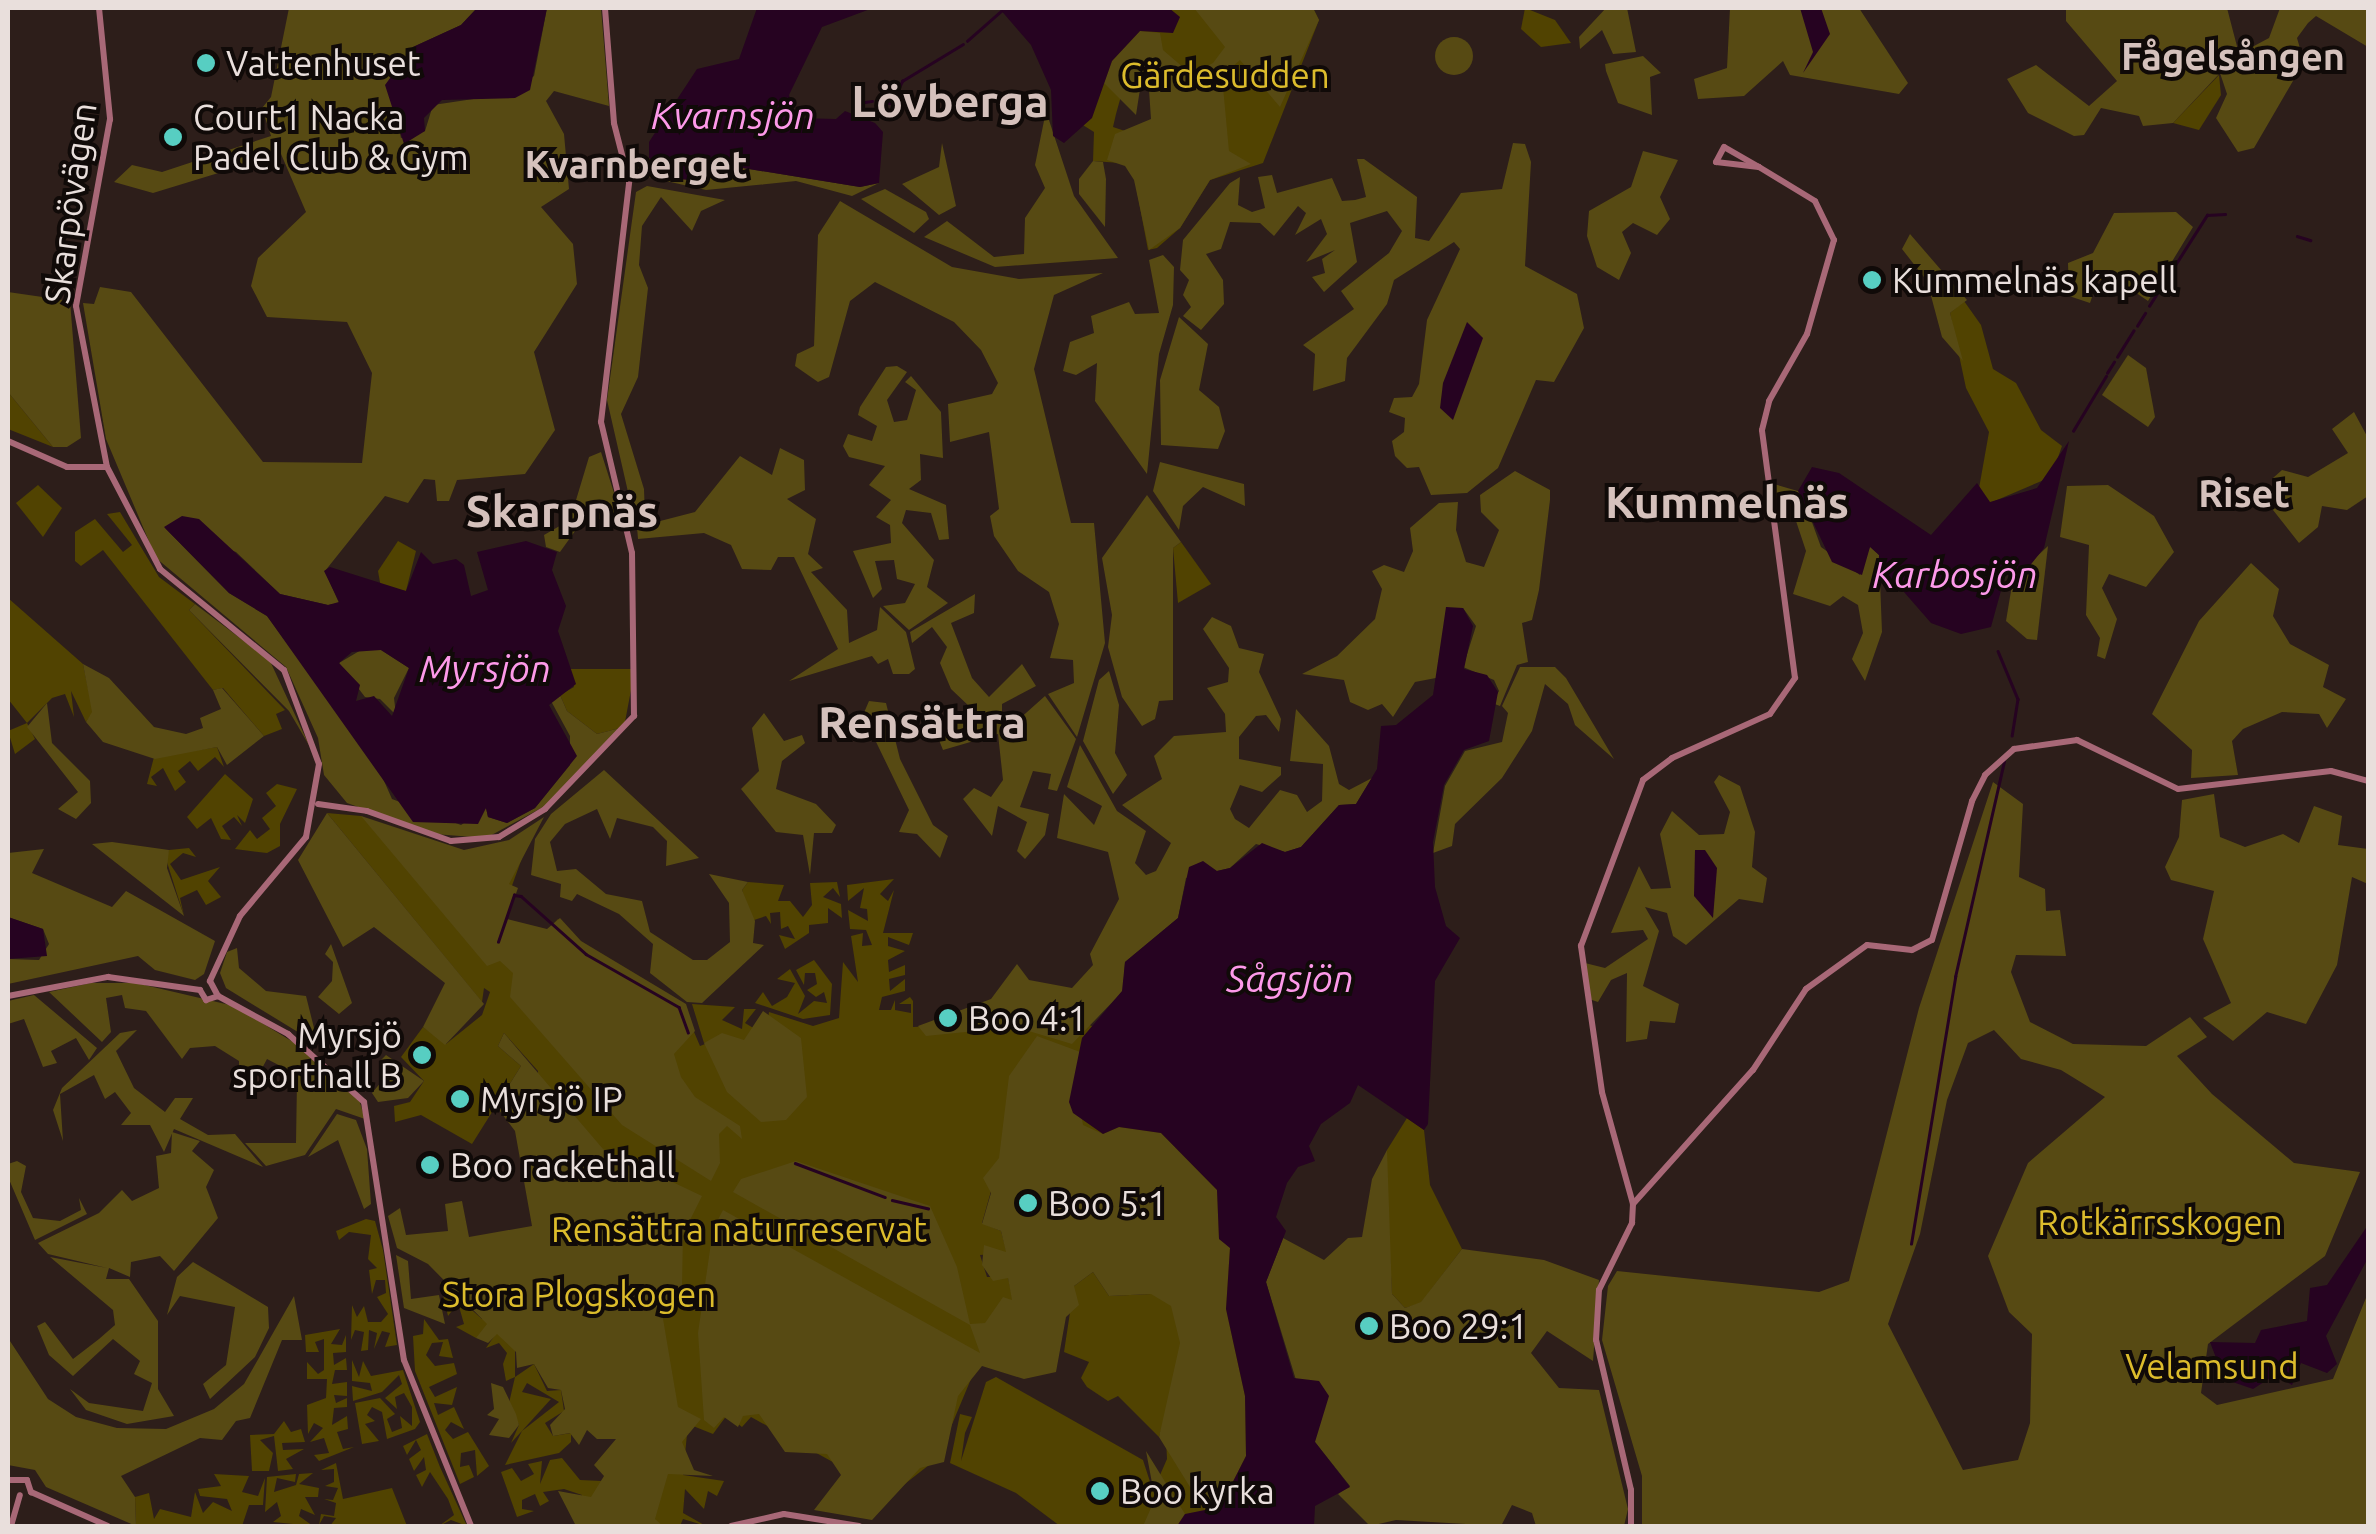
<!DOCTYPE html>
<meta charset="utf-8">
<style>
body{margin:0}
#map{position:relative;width:2376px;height:1534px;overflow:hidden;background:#2d1e1a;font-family:Ubuntu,sans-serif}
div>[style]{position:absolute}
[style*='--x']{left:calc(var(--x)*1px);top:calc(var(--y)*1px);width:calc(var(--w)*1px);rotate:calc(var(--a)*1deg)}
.green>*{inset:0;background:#514301}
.forest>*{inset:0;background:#574a13}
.round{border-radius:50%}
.water>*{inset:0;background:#260321}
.stream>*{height:2.5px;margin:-1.25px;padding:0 1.25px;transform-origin:1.25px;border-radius:1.25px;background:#260321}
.secondary>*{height:6px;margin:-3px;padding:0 3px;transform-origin:3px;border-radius:3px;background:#a86877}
.dots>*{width:28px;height:28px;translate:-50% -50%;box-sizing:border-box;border:5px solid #100a08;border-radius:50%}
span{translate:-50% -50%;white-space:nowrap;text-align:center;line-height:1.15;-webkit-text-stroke:8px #100a08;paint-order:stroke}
.poi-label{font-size:35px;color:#e9dfdc}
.left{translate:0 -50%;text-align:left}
.right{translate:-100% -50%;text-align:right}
.park-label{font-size:35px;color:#dcbc2c}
.street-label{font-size:35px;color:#e9dfdc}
.neighbourhood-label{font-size:38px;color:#d5c1bc;font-weight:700}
.water-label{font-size:38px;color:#fd99e9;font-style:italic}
.district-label{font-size:45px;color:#d5c1bc;font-weight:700}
.frame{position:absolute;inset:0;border:10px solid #e9dfdc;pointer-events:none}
</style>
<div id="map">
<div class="green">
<div style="clip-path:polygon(1077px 8px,1313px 8px,1319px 20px,1263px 163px,1210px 180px,1180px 228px,1157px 248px,1148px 250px,1136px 186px,1157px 138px,1152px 80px,1123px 89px,1116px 114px,1113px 127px,1140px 136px,1134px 164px,1093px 161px,1094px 132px,1070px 117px)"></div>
<div style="clip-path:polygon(1525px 8px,1555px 20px,1571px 43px,1541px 47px,1521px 29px)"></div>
<div style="clip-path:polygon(2219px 75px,2221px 95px,2199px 130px,2173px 123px)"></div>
<div style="clip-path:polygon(1964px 301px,1981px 325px,1993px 369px,2016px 383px,2041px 430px,2062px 446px,2051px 477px,1990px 503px,1978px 494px,1989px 432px,1966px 388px,1950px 313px)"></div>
<div style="clip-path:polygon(8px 392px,53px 447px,8px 429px)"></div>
<div style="clip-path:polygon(38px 485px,62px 508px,43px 537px,16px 503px)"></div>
<div style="clip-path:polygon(120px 512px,159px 577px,195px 604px,189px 610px,285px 710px,276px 714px,282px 729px,264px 736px,223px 688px,213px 690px,103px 550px,81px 566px,75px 561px,75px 532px,95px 519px,123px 552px,132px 545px,107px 514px)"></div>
<div style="clip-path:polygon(398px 541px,416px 551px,406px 591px,381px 588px,378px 571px)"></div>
<div style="clip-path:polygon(1181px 542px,1211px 584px,1178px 603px,1173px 548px)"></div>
<div style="clip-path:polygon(8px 598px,83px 664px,93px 712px,86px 722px,71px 691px,74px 717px,65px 694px,52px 698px,27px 723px,35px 739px,15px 754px,8px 731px,27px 723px,8px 699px)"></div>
<div style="clip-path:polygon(569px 669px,635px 669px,624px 727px,597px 734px,567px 711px,560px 695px,574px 687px)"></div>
<div style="clip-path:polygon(217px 747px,224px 767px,215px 757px,198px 771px,190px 761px,178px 771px,186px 782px,175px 791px,163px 768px,151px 777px,157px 786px,147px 784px,154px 757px)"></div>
<div style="clip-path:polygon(225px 774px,253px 799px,245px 823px,237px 815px,242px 826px,234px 817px,222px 826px,231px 840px,221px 839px,211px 818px,197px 829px,187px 817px)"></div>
<div style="clip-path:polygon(277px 784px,297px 789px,280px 824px,280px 846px,267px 853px,235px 849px,250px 830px,257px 839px,270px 829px,262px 818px,276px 806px,266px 793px)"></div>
<div style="clip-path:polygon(327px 813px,361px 816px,429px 846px,522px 858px,496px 930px,539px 940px,558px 919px,581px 943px,683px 1006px,700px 1046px,723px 1037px,704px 1043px,692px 1004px,735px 1007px,722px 1020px,742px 1029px,744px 1009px,756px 1009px,745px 1023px,755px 1029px,747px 1038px,767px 1026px,769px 1012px,813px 1026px,839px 1018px,843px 962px,858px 982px,851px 936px,863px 933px,862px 946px,872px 945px,866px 930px,850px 929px,848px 910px,868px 921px,867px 909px,860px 908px,864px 888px,848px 901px,847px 885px,894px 879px,880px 894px,888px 901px,894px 890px,883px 933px,913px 933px,909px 945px,888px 937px,888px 946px,905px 951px,888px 960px,889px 972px,905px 965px,905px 975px,889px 979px,890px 991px,905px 979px,905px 991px,882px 997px,879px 1010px,891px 1010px,895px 1000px,895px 1010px,911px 1013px,911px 1004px,899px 1004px,910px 997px,913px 1001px,913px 1027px,954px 1025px,1012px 985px,1243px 1104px,1258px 1526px,1060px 1526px,1016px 1493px,950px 1463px,960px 1414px,972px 1417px,965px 1433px,961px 1461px,986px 1382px,996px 1377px,1143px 1460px,1153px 1491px,1167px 1459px,1165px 1418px,1159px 1437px,1118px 1396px,1108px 1401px,1087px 1387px,1081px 1378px,1089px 1362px,1064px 1352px,1074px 1286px,1093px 1272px,1109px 1296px,1151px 1294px,991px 1191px,982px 1223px,1001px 1231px,1007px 1253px,980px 1255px,987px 1277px,1008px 1277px,1013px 1301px,986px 1323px,981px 1355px,938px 1458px,897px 1490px,889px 1493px,751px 1417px,742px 1427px,727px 1415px,713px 1434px,688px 1424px,683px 1475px,724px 1481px,717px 1496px,708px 1491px,704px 1509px,685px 1489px,683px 1513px,706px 1526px,683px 1519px,680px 1526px,578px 1526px,582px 1495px,564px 1489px,543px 1492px,549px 1501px,540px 1506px,535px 1494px,522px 1500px,522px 1509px,534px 1511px,517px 1517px,501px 1472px,512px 1468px,521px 1481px,534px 1474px,528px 1464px,542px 1461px,540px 1484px,550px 1460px,562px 1458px,580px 1480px,602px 1481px,623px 1442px,588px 1402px,515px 1350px,515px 1377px,534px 1364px,547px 1391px,561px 1390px,564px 1411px,545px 1423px,553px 1436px,571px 1433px,571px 1442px,559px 1453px,505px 1465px,522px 1431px,559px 1402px,527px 1383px,522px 1392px,551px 1399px,511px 1443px,519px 1425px,509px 1403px,515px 1377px,506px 1381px,503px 1364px,507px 1353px,499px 1343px,486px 1348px,495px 1335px,476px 1338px,456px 1327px,464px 1324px,458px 1303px,448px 1316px,440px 1282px,482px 1319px,535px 1257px,538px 1071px,504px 1033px,498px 1046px,521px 1066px,472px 1144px,421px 1115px,395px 1122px,394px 1106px,410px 1102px,424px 1081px,401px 1057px,423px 1027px,446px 1044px,482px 1015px,490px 992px,484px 988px,482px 1002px)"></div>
<div style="clip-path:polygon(189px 848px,196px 857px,183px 853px,170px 864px,181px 880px,220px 867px,208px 881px,221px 897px,206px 905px,197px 890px,180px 898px,184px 916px,166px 859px,169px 850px)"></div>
<div style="clip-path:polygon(748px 882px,784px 885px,778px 901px,790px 901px,803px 917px,812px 905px,810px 883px,837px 882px,840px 897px,833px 888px,823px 897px,841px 904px,842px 918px,828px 908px,828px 923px,809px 925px,809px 933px,785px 949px,779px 935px,795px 939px,788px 926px,781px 929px,780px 912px,770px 913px,771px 924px,766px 916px,751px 921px,742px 890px)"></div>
<div style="clip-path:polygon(814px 960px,832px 984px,830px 1015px,803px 1019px,755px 1003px,763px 992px,772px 1006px,787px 997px,795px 983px,777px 979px,790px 969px,805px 996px,798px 1014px,814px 1001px,827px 1003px,824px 992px,816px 997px,807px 990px,817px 984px,815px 973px,805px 973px,804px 985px,796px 970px)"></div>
<div style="clip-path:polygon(1407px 1118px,1424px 1130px,1430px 1185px,1462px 1249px,1421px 1303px,1405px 1308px,1392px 1294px,1386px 1182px,1387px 1150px)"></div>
<div style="clip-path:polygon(366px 1219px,375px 1221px,383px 1250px,397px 1345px,385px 1347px,390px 1333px,382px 1331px,374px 1349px,377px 1333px,369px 1330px,368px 1350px,361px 1351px,364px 1332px,355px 1330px,351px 1340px,352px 1305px,357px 1317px,364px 1306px,368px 1322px,381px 1322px,388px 1314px,377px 1297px,386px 1293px,385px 1280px,376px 1280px,372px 1294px,369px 1270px,377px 1268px,368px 1259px,371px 1235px,349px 1232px,339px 1240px,336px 1231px)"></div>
<div style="clip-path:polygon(424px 1319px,439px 1340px,448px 1339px,453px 1358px,439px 1356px,443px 1342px,432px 1343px,426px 1355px,435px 1366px,454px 1363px,457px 1374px,429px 1387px,435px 1397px,457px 1387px,452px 1405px,434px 1403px,438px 1415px,454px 1407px,464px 1429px,451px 1422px,445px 1430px,453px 1439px,468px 1432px,489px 1466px,477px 1476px,475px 1450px,461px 1453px,460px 1467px,469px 1465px,474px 1477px,460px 1484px,415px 1371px,413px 1336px,423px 1334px)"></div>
<div style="clip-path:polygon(340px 1329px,331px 1344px,342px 1345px,346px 1335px,346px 1352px,333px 1353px,334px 1365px,346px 1358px,347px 1370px,335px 1370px,332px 1384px,347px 1382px,347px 1396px,334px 1395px,336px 1403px,347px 1398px,347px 1407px,334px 1408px,332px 1425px,347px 1416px,348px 1429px,337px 1432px,343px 1449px,354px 1447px,319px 1461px,314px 1455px,329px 1453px,324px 1438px,310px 1442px,323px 1428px,314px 1423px,308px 1434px,307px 1405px,326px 1398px,327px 1379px,307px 1379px,307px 1362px,318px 1374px,324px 1370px,324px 1339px,315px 1342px,319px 1352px,306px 1352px,305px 1335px)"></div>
<div style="clip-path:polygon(352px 1360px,359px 1377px,363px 1361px,371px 1376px,403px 1370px,420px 1422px,415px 1429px,387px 1439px,382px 1412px,372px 1407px,367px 1415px,375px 1421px,365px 1424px,379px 1441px,362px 1444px,355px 1403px,380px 1398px,395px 1414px,387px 1419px,392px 1432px,402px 1428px,400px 1416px,412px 1426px,412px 1407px,404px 1393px,395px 1397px,397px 1409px,385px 1398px,402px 1384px,399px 1375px,382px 1392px,353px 1401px,352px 1386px,372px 1391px,370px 1383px,352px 1381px)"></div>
<div style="clip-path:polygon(284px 1421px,291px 1432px,301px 1429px,305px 1442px,282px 1443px,283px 1450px,304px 1449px,286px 1459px,293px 1469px,278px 1471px,274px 1436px,260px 1440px,273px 1453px,269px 1471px,252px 1471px,250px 1435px,274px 1434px)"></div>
<div style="clip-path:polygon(427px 1434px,440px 1467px,467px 1526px,451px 1520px,439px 1526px,454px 1515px,448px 1499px,430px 1472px,422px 1487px,416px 1475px,426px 1470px,424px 1457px,414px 1471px,409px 1459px,421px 1450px,416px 1440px,407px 1455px,403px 1446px)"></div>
<div style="clip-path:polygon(336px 1463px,343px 1499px,392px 1488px,407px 1526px,330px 1526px,336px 1518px,324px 1516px,319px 1525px,321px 1514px,334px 1516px,336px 1503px,324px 1499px,333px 1500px,338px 1488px,325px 1486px,334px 1482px,334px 1469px,321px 1470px)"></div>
<div style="clip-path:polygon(214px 1474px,249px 1476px,242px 1492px,258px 1496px,265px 1478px,263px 1505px,249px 1505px,242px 1526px,136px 1526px,135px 1497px,149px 1493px,154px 1519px,160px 1509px,191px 1517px,195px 1492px,203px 1513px,213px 1502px,232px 1511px,227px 1499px,200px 1496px,198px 1489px,221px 1486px)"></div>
<div style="clip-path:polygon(296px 1474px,295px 1482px,277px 1478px,274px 1492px,296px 1485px,299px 1474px,313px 1473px,299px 1484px,319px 1488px,318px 1497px,305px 1497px,315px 1515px,301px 1509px,299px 1516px,313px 1526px,273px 1522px,281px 1516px,277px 1502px,265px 1512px,267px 1477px)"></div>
</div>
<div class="forest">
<div style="clip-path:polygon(289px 8px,477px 8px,461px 25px,413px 47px,389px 80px,401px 138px,425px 131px,433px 105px,507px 94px,534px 76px,547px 8px,601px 8px,609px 106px,554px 91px,546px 101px,564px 134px,569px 189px,541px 207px,573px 244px,577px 284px,534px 352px,555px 430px,525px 474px,457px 480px,449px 501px,437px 501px,435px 480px,424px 479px,408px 503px,385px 496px,325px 571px,339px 603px,328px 605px,280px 594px,236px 552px,165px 528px,229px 593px,267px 616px,377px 765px,392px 799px,461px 825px,486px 808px,488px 817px,507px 823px,535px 808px,570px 765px,570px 736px,551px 701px,560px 695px,567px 711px,597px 734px,624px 727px,545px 806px,486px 838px,434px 834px,347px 803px,324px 775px,318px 738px,286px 667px,156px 558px,106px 439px,83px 303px,94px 304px,100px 287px,131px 292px,263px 462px,362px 463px,372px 373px,347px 322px,267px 317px,251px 286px,258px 258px,306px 212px,281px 154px,153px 193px,114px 182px,132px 165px,162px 172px,271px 136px,262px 108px,271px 97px)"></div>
<div style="clip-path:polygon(1194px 8px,1313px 8px,1319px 20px,1280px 107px,1240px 60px,1222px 76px,1229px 151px,1251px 164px,1210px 180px,1180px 228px,1149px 250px,1134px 180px,1125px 166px,1107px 160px,1115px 134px,1151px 119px,1149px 90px,1140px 89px,1136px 115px,1104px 83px,1112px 61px,1140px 31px,1160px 33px,1163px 50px,1191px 74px,1213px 63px,1225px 47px)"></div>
<div style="clip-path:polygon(1606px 8px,1627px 8px,1636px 52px,1613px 54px,1602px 30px,1580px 49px,1579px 37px)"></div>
<div style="clip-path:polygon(1730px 8px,1859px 8px,1908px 83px,1899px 94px,1790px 75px,1783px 61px,1744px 96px,1698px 99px,1694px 79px,1727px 68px)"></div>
<div style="clip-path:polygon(2066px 8px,2227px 8px,2239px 54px,2269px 38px,2280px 8px,2366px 8px,2368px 47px,2316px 16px,2308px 23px,2297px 38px,2304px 62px,2254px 148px,2238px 152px,2216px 118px,2227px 94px,2220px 73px,2173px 123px,2143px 126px,2139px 116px,2101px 108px,2084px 135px,2074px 136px,2028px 113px,2007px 79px,2036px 65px,2089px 106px,2117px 81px,2066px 21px)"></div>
<div class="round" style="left:1435px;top:37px;width:38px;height:38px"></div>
<div style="clip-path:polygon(1643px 56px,1661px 73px,1650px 77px,1652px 115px,1618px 103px,1606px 71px,1605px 64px)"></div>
<div style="clip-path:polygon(1046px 111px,1074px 196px,1118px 258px,995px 267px,924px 237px,947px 221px,994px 257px,1024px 254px,1025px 218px,1045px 188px,1035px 165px)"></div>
<div style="clip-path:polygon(942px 143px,956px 206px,939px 215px,902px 184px,939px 167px)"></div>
<div style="clip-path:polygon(1513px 143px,1525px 144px,1531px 162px,1525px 266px,1577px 294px,1584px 328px,1554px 382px,1536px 380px,1498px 468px,1467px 493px,1431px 495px,1419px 467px,1407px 468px,1395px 456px,1392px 441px,1404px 432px,1405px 418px,1389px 412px,1394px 398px,1412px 397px,1419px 384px,1427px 320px,1460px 249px,1454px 242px,1394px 280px,1387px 304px,1347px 358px,1345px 381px,1313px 391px,1315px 354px,1303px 345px,1354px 309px,1341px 291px,1389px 253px,1402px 231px,1387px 211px,1350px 223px,1357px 262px,1324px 292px,1312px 277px,1325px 273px,1322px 259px,1335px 250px,1306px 262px,1327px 234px,1321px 219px,1295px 235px,1306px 213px,1298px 206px,1274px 236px,1260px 223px,1230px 222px,1221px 249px,1206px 254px,1223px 280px,1224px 304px,1201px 330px,1183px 316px,1191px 307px,1183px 295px,1189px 280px,1180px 270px,1183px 240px,1230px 183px,1240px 177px,1238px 205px,1252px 212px,1265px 208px,1258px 177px,1272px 175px,1277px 193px,1332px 178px,1342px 201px,1355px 200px,1366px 197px,1357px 159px,1364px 159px,1417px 197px,1415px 238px,1429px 241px,1461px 193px,1502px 189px)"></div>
<div style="clip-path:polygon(1643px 151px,1678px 160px,1660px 197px,1670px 219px,1657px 235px,1633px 223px,1622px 232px,1631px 253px,1619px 280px,1597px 267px,1587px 236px,1589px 211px,1631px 187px)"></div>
<div style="clip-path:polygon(627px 157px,649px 158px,672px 178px,720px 171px,734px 178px,743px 168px,860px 187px,879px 183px,852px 196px,796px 181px,706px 190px,635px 174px)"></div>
<div style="clip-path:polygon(1093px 161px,1103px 162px,1106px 179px,1105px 227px,1079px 194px,1079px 179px)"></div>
<div style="clip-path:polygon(647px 186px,725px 200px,701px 211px,692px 231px,661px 197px,642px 226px,639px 265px,648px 288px,638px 377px,621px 414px,644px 489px,645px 516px,634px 518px,607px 400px,636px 192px)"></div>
<div style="clip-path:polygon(885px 189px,926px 212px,929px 219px,914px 233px,861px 199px)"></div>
<div style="clip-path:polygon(840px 201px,952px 267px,1019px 279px,1103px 273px,1054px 295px,1034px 369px,1071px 523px,1094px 523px,1105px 643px,1077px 737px,1048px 694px,1074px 683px,1073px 660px,1050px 658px,1059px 624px,1049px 592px,1018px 571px,994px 536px,990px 516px,999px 509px,989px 432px,950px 442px,948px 404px,992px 394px,998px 383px,981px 350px,954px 322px,875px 282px,850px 301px,829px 377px,818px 382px,795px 366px,797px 354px,814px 346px,818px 235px)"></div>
<div style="clip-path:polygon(2176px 212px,2193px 227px,2148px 301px,2110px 275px,2097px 282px,2090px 303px,2069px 296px,2068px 263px,2093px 253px,2114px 213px)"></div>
<div style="clip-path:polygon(1910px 234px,1967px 300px,1950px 313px,1963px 361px,1942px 337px,1927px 281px,1902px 249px)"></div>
<div style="clip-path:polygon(1163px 255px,1174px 267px,1173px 305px,1159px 354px,1147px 474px,1095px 401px,1097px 363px,1076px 375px,1063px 371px,1070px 342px,1094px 333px,1091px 316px,1129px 302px,1135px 314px,1159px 313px,1149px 260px)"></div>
<div style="clip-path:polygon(8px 292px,70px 301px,81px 438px,67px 447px,53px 447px,8px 392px)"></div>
<div style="clip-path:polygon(1179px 317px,1208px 344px,1199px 390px,1219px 407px,1225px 431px,1218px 449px,1161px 445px,1160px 380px)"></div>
<div style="clip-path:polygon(2128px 355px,2146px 368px,2155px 417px,2148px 427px,2102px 395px)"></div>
<div style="clip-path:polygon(897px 366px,907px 372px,887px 400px,894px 422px,907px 420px,916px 390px,905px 382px,911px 376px,941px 412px,943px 458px,920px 454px,921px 480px,909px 489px,946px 505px,949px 539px,939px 540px,931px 513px,906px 510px,902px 523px,934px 560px,927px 587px,948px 603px,909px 630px,883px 606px,905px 603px,915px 584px,897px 579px,894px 560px,875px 561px,882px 589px,873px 598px,853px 551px,891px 543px,890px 525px,876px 517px,891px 500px,869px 485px,885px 466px,849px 457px,843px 446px,848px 434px,872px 441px,877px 426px,858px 415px,860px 407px,886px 367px)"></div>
<div style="clip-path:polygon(2354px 412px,2368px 438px,2368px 496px,2347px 510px,2322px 506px,2318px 527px,2299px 543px,2273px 510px,2285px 491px,2273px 478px,2282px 470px,2308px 477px,2348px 453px,2332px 429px)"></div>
<div style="clip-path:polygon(780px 448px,804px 460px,805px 490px,787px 499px,816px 519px,808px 554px,823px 568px,811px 572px,847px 610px,849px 643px,877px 630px,880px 607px,906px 632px,915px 669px,909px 674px,893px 674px,888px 659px,878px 664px,872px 656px,789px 681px,838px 649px,794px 557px,778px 557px,771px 570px,742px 569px,731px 545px,704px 533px,638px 539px,637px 527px,695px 512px,740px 456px,772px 475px)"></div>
<div style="clip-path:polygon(601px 452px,622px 518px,583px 520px,560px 552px,546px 547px,544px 535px,570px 520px,589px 457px)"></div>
<div style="clip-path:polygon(1160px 462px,1244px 484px,1245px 506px,1203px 487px,1183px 506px,1179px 530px,1153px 491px)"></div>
<div style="clip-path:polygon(1515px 471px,1550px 490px,1550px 500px,1539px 590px,1532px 620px,1522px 623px,1528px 662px,1517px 665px,1500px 706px,1492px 703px,1499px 691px,1494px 680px,1463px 667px,1476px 626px,1463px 608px,1441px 677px,1415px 682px,1393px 717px,1382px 704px,1368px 710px,1350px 702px,1344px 680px,1302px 674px,1337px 656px,1375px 619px,1382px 589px,1372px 571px,1384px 565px,1404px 572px,1413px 551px,1410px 528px,1439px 503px,1458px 502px,1456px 530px,1466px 562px,1484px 567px,1499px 530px,1481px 512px,1480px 495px)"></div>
<div style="clip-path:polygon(1774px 484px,1801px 492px,1821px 547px,1860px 575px,1870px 546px,1879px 555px,1882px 632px,1865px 681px,1852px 659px,1863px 633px,1858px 605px,1843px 596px,1830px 606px,1793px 594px,1806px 551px,1790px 503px,1777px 501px)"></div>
<div style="clip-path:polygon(2108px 485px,2154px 516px,2174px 552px,2146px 587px,2109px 574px,2102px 588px,2117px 619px,2105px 659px,2097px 656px,2100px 638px,2086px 615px,2089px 545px,2060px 537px,2067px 486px)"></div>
<div style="clip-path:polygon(1147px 495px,1181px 542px,1173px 548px,1173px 700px,1159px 701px,1155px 719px,1142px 726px,1122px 697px,1108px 647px,1112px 615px,1102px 558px)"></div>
<div style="clip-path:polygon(2048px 546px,2037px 640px,2027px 639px,2006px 621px,2013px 579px)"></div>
<div style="clip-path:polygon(2251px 563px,2279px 589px,2273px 616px,2290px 644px,2329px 665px,2323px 687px,2346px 699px,2327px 728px,2319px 714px,2282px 712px,2243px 729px,2232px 741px,2238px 775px,2191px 778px,2192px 750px,2152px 714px,2199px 621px)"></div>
<div style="clip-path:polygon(975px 594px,974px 613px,951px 623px,972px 678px,989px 697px,1022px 664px,1036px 686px,1002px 704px,1002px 717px,1017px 721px,1045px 696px,1076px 739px,1057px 791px,1048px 789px,1051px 774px,1033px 771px,1020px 807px,1049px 814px,1045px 835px,1025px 859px,1017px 851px,1027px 822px,998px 806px,992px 836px,963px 799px,974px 788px,991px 797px,1003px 780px,998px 734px,943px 750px,937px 735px,971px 708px,951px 689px,940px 663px,947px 647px,932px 627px,912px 643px,910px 632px)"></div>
<div style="clip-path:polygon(195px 604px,270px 661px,310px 747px,289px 711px,189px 610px)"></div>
<div style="clip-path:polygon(1212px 617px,1231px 626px,1239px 648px,1264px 654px,1259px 672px,1281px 719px,1279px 732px,1266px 715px,1256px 716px,1239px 737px,1239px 759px,1281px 767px,1281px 775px,1262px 792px,1240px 785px,1230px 809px,1235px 819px,1249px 828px,1280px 790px,1297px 795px,1307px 812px,1322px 801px,1323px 764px,1290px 761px,1296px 709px,1329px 746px,1339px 784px,1349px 790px,1372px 778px,1356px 804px,1339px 805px,1301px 847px,1285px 852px,1256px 844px,1230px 868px,1186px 878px,1178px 918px,1125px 962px,1123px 991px,1072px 1044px,1015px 1027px,926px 1036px,918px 1026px,991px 999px,1017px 964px,1029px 980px,1072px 988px,1093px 965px,1090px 954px,1119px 899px,1108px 852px,1057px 838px,1064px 794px,1094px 825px,1102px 806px,1067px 787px,1080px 745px,1117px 811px,1146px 831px,1135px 863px,1146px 875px,1156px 871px,1171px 843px,1122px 805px,1162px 779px,1154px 756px,1174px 736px,1226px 732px,1225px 714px,1207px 688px,1228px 682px,1229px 668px,1203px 629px)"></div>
<div style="clip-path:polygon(361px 650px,381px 650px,409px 668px,394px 698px,396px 715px,380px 699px,365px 697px,339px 663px)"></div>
<div style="clip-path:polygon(83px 664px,109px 678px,154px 727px,186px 734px,203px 728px,200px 718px,221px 709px,213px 690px,222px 688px,264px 736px,227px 765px,217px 747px,155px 759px,103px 742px,86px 722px,92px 712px)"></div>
<div style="clip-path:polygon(1520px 667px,1555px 667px,1566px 678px,1614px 759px,1575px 725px,1568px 704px,1545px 684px,1532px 731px,1502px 778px,1455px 824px,1452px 846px,1433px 853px,1445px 786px,1465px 751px,1502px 742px,1508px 713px,1502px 706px)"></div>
<div style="clip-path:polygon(1109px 671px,1119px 705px,1115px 753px,1127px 775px,1113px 794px,1083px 741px,1099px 680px)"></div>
<div style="clip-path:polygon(869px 701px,886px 703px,900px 759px,933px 825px,948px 836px,940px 858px,917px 834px,899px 832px,909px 810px,863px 715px)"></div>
<div style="clip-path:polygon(47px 703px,52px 743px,90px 781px,91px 803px,76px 819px,58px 809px,78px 792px,27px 727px)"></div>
<div style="clip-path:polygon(764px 713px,784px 741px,802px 735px,805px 743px,782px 761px,776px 789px,816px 804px,836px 825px,832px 833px,814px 833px,810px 875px,803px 835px,776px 832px,741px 789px,759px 771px,752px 728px)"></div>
<div style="clip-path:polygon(604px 770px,699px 858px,666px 866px,667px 841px,653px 827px,617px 818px,610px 839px,597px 809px,565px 824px,550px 842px,557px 871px,576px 869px,606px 894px,642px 901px,650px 932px,693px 960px,707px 960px,730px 942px,729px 903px,709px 874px,748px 882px,742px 890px,755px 921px,753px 943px,764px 945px,702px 1003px,687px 1002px,650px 973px,653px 944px,619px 914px,577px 894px,572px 901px,560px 897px,561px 884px,531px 875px,535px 839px,551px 814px)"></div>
<div style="clip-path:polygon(1719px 775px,1740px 786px,1755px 832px,1752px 867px,1767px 878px,1763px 903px,1739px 899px,1686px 945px,1673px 936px,1667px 913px,1645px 907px,1659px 931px,1643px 986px,1679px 1004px,1675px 1023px,1650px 1021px,1647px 1039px,1626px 1042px,1627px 973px,1611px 980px,1598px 1002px,1589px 999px,1585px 963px,1605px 968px,1648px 939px,1643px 930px,1611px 933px,1639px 866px,1651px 889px,1671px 888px,1660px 834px,1672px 811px,1699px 835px,1724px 834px,1730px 812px,1714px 782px)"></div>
<div style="clip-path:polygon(evenodd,1993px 782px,2023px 804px,2019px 877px,2045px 889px,2046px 911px,2060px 910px,2066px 956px,2016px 955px,2011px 972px,2030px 1022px,2073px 1044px,2146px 1046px,2190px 1017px,2207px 1037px,2177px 1056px,2212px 1094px,2294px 1163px,2360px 1172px,2325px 1256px,2208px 1344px,2201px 1393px,2217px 1405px,2333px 1379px,2368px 1293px,2368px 1526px,1642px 1526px,1642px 1476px,1602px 1340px,1608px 1286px,1617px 1271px,1819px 1292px,1849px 1281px,1919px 1008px,1993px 782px,1994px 1030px,2021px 1059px,2061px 1070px,2105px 1097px,2028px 1163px,1988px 1256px,2009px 1312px,2032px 1334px,2030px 1423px,2018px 1460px,1963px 1470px,1888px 1324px,1920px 1234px,1947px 1100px,1968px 1043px,1994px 1030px)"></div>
<div style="clip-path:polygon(2214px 794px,2220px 837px,2245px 847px,2283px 834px,2299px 843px,2314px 806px,2342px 816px,2338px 845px,2368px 849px,2368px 884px,2352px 877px,2337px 965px,2306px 1024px,2267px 1012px,2233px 1041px,2203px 1018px,2231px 1003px,2203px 939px,2214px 891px,2171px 880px,2165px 867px,2179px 837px,2182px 800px)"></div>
<div style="clip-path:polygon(327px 813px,484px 1004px,445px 1045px,423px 1027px,445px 983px,374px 927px,343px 947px,298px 860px)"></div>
<div style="clip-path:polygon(361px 816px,464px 850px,509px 840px,544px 817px,509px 884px,518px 888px,507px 919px,547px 929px,560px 918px,581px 941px,686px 1004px,695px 1031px,674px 1054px,681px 1077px,695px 1097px,740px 1126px,742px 1139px,727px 1126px,719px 1134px,720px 1163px,711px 1181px,622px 1125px,510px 997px,513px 973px,500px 961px,487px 966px)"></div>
<div style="clip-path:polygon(112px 842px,169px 850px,167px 868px,184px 916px,92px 844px)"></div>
<div style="clip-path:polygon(44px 849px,32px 873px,112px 907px,126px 891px,215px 941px,204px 974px,195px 980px,155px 970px,138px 956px,8px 984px,8px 959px,39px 960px,49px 944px,43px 929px,8px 917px,8px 853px)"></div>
<div style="clip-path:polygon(331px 944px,352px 1003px,339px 1014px,318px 997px,332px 981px,333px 962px,325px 954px)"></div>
<div style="clip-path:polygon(237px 948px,239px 968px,266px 991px,306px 996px,315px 1032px,306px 1037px,226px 988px,220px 973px,227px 952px)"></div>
<div style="clip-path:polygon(91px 983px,136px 983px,234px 1006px,298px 1045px,358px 1096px,365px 1119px,336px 1109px,305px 1155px,266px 1166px,245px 1143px,296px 1143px,297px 1080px,290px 1071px,267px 1059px,259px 1074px,239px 1072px,239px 1061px,215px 1046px,190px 1048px,182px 1059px,146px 1011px,125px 1008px,122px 995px,106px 998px,111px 1032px,102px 1042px,49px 992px)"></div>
<div style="clip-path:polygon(34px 995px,97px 1048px,89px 1060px,76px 1038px,51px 1051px,57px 1063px,43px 1067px,24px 1019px,8px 1024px,8px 1001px)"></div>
<div style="clip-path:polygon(763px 1011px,801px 1038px,807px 1097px,786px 1120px,761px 1122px,727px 1092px,704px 1043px,722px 1033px,744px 1040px)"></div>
<div style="clip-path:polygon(137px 1030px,116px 1051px,134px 1088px,165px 1112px,175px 1098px,193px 1098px,180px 1119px,208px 1135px,235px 1134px,263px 1167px,174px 1129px,164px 1152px,150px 1125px,121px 1125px,131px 1113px,115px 1092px,105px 1099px,94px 1075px,60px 1094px,63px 1141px,53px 1110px,62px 1088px,120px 1033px)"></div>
<div style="clip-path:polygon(504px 1033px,603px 1149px,702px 1196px,683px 1234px,682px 1289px,661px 1307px,678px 1407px,701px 1419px,682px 1442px,694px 1470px,713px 1476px,668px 1474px,655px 1519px,663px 1526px,576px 1526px,558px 1491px,591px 1497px,604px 1476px,594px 1465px,616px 1439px,597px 1439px,587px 1430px,579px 1445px,570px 1433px,553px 1436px,550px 1425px,565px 1409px,561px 1390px,548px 1388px,534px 1364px,517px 1368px,516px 1352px,497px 1334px,488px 1343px,476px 1338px,487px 1324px,428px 1264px,397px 1248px,388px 1216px,400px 1208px,406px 1235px,448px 1231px,445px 1204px,462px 1201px,469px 1237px,532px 1226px,515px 1131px,496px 1106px,521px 1066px,498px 1046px)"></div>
<div style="clip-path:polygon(1037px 1036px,1083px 1053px,1075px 1077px,1083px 1125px,1103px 1134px,1119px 1127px,1161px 1133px,1217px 1190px,1219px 1239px,1230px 1247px,1226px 1309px,1245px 1396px,1246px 1456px,1220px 1507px,1203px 1508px,1159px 1437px,1180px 1343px,1171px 1306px,1151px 1294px,1109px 1296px,1093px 1272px,1074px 1286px,1079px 1305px,1066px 1317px,1056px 1372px,1024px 1379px,982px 1366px,958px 1396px,944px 1462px,920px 1468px,872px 1520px,814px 1510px,841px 1475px,827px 1454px,785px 1452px,759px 1414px,743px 1416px,738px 1427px,724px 1417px,714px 1428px,704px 1420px,698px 1333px,713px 1229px,723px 1210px,980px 1353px,970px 1325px,733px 1192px,741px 1179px,796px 1161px,930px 1206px,957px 1267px,970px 1324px,985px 1323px,1003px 1297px,1012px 1300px,1008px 1278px,993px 1281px,982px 1265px,984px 1245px,1006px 1252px,1001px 1231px,982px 1224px,991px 1193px,983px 1178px,999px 1158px,1009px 1076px)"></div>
<div style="clip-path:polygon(386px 1055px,424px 1081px,408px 1098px,378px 1102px,372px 1093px,392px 1069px,381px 1060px)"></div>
<div style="clip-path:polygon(337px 1114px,356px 1120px,367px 1149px,371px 1204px,364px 1209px,338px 1140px,308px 1157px)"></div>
<div style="clip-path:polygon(172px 1132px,200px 1141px,192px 1151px,214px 1170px,206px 1187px,218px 1218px,174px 1271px,160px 1256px,131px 1262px,130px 1277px,109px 1268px,106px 1279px,129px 1279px,158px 1321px,158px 1389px,174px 1416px,127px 1424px,86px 1410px,70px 1389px,89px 1403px,143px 1411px,152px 1383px,134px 1374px,140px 1361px,113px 1339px,73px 1376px,49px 1355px,37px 1326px,45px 1322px,73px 1359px,99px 1339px,115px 1325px,113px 1310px,50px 1257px,107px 1268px,48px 1254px,38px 1243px,99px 1213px,122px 1190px,132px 1201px,159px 1188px,156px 1156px,171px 1153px)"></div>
<div style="clip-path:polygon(1387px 1150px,1392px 1294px,1405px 1308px,1421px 1302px,1462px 1249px,1544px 1260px,1599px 1280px,1593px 1361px,1547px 1331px,1531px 1353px,1559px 1388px,1599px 1390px,1628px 1509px,1624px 1526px,1536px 1526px,1532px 1513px,1512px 1505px,1501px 1526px,1396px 1520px,1370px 1526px,1338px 1494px,1350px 1486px,1315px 1442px,1266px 1282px,1283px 1238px,1324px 1260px,1348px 1238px,1362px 1237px,1372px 1179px)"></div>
<div style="clip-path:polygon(17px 1161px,26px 1166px,21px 1192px,33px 1218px,60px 1221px,81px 1210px,79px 1198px,87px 1214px,35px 1240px,8px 1177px,8px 1164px)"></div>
<div style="clip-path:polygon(396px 1255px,408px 1261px,411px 1299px,439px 1295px,445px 1324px,404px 1308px)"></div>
<div style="clip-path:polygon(193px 1262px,268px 1307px,269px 1328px,255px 1357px,210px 1399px,203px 1384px,226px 1365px,235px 1307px,180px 1296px,167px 1315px,177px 1277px)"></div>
<div style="clip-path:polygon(294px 1296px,302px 1340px,282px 1340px,250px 1418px,236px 1421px,222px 1440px,200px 1438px,121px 1476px,135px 1497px,136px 1526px,46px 1487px,35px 1470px,8px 1465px,8px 1338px,48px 1399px,76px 1417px,117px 1428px,166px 1429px,214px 1409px,244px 1384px)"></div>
<div style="clip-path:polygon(491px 1383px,503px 1387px,516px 1414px,519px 1425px,509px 1438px,489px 1435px,499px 1419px,487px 1415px,494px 1409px)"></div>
<div style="clip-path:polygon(1146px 1451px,1185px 1514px,1177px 1526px,1143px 1526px,1155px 1499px)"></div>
</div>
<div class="water">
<div style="clip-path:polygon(477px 8px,547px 8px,530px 90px,515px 98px,442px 100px,424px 118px,425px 131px,404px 144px,385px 85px,413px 47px,461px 25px)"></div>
<div style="clip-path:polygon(757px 8px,873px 8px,822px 27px,789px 95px,796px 118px,836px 119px,845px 111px,875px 123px,883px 132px,879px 183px,860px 187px,743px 168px,734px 178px,720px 171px,697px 181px,671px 178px,649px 158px,649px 142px,697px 69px,739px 59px)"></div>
<div style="clip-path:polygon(999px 8px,1169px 8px,1180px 17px,1173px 33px,1140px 31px,1112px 61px,1092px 118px,1064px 143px,1053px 136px,1051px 90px,1031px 45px)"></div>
<div style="clip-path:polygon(1800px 8px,1821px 8px,1830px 34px,1803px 73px,1813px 52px)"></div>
<div style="clip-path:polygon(1467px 322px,1483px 338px,1453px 420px,1440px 408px,1443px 383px)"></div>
<div style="clip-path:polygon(2069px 441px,2044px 548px,2028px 568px,2005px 576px,1991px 627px,1961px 634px,1931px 623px,1897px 584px,1878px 581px,1879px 555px,1870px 547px,1862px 575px,1832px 562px,1798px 491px,1812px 467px,1839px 473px,1931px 535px,1977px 483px,1990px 502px,2037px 488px)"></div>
<div style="clip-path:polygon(evenodd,182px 516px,199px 519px,280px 594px,328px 605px,339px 602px,324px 571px,330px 567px,406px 591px,421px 552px,433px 564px,456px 559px,464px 565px,471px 596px,488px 590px,477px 552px,526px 541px,557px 552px,552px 570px,566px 606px,558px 631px,576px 684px,549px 705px,577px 756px,535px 808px,507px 823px,488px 817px,486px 808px,478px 824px,413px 822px,267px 616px,229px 593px,164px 527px,182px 516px,381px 650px,409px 668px,392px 716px,374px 696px,356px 701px,360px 685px,339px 663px,352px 652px,381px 650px)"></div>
<div style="clip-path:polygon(1446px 607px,1463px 608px,1473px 626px,1464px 669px,1487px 675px,1498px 692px,1489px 741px,1464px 750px,1444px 785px,1433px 842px,1435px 887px,1446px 926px,1460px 938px,1435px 981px,1428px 1124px,1424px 1130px,1358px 1085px,1350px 1103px,1321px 1124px,1309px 1146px,1315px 1161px,1298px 1167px,1287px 1183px,1276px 1217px,1286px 1231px,1266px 1282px,1294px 1378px,1319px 1381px,1329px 1396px,1315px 1442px,1350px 1487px,1315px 1506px,1314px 1526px,1177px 1526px,1185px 1514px,1220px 1507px,1246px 1456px,1245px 1396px,1226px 1309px,1230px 1248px,1219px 1239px,1217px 1190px,1161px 1133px,1119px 1127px,1103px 1134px,1073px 1113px,1069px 1102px,1082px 1038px,1122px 991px,1125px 962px,1178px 918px,1189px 867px,1203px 861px,1217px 871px,1230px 868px,1262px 843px,1285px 852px,1301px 847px,1339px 805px,1356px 804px,1377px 769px,1381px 726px,1396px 725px,1433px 695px)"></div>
<div style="clip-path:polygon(1695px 850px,1705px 850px,1717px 868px,1713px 918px,1694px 896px)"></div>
<div style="clip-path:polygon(8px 917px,43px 929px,47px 956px,8px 959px)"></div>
<div style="clip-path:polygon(2368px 1225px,2368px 1258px,2326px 1336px,2337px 1364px,2327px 1373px,2301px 1363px,2292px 1385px,2275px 1375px,2253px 1389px,2224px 1379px,2210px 1342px,2255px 1343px,2261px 1330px,2307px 1321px,2310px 1288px,2327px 1285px)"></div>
</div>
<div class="stream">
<div style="--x:967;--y:41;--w:45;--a:-41.4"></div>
<div style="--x:876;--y:102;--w:15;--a:4"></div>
<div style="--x:891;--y:103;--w:25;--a:-63"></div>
<div style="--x:902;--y:81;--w:71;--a:-31.2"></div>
<div style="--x:858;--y:117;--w:14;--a:-86"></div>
<div style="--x:859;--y:103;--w:13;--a:-9"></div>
<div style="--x:2297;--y:236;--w:14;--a:17"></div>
<div style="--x:2149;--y:306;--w:108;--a:-57.5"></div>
<div style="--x:2207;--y:215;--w:18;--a:-3"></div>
<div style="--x:2137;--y:326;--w:15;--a:-58"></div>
<div style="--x:2117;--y:357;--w:31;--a:-58"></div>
<div style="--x:2107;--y:373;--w:13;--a:-58"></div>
<div style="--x:2073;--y:431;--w:64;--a:-59"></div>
<div style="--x:1998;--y:651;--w:52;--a:67.4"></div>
<div style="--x:2018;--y:699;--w:37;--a:99"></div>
<div style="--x:498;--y:942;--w:50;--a:-71.2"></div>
<div style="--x:514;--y:895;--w:7;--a:8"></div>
<div style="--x:521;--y:896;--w:87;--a:41.7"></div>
<div style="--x:586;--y:954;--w:107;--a:29.7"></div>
<div style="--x:679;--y:1007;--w:27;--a:70"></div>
<div style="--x:795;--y:1163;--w:96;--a:20.7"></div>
<div style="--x:892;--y:1200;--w:37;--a:13"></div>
<div style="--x:1911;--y:1244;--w:271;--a:-80.6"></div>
<div style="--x:1955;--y:977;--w:221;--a:-77.2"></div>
</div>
<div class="secondary">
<div style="--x:99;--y:8;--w:112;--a:84.3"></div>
<div style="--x:110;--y:119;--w:190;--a:100.3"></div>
<div style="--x:76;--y:306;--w:164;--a:79.1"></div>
<div style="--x:107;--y:467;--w:115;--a:62.5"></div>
<div style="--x:160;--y:569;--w:160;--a:39.2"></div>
<div style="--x:284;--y:670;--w:100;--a:69.6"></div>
<div style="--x:319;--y:764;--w:74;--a:100.1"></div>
<div style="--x:306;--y:837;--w:103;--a:129.9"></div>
<div style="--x:240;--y:916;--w:72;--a:114.8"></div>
<div style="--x:8;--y:441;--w:64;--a:23.8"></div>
<div style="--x:67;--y:467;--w:40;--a:0"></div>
<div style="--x:318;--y:804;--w:49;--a:8.1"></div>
<div style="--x:367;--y:811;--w:89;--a:19.7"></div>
<div style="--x:451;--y:841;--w:48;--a:-4.8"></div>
<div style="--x:499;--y:837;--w:54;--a:-31.3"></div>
<div style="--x:545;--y:809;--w:129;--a:-46.3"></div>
<div style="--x:634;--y:716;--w:163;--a:-90.7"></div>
<div style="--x:632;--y:553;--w:135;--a:-103.3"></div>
<div style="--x:601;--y:422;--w:242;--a:-83.3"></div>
<div style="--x:629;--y:182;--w:61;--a:-104.3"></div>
<div style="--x:614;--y:123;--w:115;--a:-94.5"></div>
<div style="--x:210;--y:981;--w:17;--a:62"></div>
<div style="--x:200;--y:990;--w:12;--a:59"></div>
<div style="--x:206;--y:1000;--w:13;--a:-18"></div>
<div style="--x:8;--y:996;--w:102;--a:-10.8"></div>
<div style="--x:108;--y:977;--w:93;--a:8"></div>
<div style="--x:218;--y:996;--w:80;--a:28.5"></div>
<div style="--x:288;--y:1034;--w:102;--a:41.8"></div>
<div style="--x:364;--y:1102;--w:261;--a:81.2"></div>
<div style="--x:404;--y:1360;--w:179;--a:68"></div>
<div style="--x:1633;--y:1204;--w:180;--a:-48.2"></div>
<div style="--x:1753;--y:1070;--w:97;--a:-56.8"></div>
<div style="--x:1806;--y:989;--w:75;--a:-35.8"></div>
<div style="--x:1867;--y:945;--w:45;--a:6.3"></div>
<div style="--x:1912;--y:950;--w:22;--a:-27"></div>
<div style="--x:1932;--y:940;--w:145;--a:-73.9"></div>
<div style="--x:1972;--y:801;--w:29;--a:-63"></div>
<div style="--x:1985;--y:775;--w:39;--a:-42"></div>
<div style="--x:2014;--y:749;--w:64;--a:-8.1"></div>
<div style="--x:2077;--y:740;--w:112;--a:25.9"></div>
<div style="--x:2178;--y:789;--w:154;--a:-6.7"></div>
<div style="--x:2331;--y:771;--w:38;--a:15"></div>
<div style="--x:8;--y:1480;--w:19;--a:0"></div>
<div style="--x:27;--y:1480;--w:13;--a:72"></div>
<div style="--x:31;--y:1492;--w:84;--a:23.8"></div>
<div style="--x:11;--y:1526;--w:32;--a:-74"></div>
<div style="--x:731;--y:1526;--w:54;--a:-12.8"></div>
<div style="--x:784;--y:1514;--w:76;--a:9.1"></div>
<div style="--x:1631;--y:1526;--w:36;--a:-90"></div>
<div style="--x:1631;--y:1490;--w:154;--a:-103.1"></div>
<div style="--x:1596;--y:1340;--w:50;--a:-86.6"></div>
<div style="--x:1599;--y:1290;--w:75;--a:-63.8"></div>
<div style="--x:1632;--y:1223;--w:19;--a:-87"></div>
<div style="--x:1633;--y:1204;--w:116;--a:-105.5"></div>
<div style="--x:1602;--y:1092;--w:148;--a:-98.2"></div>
<div style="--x:1581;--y:946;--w:177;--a:-69.5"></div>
<div style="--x:1643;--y:780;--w:36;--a:-37"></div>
<div style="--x:1672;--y:758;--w:107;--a:-24.2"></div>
<div style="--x:1770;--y:714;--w:44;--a:-55.2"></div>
<div style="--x:1795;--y:678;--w:250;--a:-97.6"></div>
<div style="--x:1762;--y:430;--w:30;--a:-76"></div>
<div style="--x:1769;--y:401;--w:77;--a:-60.4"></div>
<div style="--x:1807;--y:334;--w:98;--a:-74"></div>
<div style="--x:1834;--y:240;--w:43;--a:-116"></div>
<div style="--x:1815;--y:201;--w:66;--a:-148.7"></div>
<div style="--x:1759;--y:167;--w:40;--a:-150.3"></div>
<div style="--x:1724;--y:147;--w:17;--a:118"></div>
<div style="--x:1716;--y:162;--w:43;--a:6.6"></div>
</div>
<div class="dots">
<div style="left:206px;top:63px;background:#57cec2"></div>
<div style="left:173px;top:137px;background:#57cec2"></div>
<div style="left:1872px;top:280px;background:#57cec2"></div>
<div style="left:948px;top:1018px;background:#57cec2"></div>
<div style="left:422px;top:1055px;background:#57cec2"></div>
<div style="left:460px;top:1099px;background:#57cec2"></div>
<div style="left:430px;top:1165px;background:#57cec2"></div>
<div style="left:1028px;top:1203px;background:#57cec2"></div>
<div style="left:1369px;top:1326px;background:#57cec2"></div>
<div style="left:1100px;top:1491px;background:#57cec2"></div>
</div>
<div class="poi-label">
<span class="left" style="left:226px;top:63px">Vattenhuset</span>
<span class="left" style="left:193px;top:137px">Court1 Nacka<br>Padel Club &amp; Gym</span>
<span class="left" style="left:1892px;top:280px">Kummelnäs kapell</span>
<span class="left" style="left:968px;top:1018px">Boo 4:1</span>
<span class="right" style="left:402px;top:1055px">Myrsjö<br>sporthall B</span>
<span class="left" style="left:480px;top:1099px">Myrsjö IP</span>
<span class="left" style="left:450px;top:1165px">Boo rackethall</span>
<span class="left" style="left:1048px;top:1203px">Boo 5:1</span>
<span class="left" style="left:1389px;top:1326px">Boo 29:1</span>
<span class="left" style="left:1120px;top:1491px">Boo kyrka</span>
</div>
<div class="park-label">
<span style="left:1225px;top:75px">Gärdesudden</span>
<span style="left:2160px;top:1222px">Rotkärrsskogen</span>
<span style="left:739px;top:1229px">Rensättra naturreservat</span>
<span style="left:579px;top:1294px">Stora Plogskogen</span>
<span style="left:2212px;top:1366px">Velamsund</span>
</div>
<div class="street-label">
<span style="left:70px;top:203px;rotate:-82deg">Skarpövägen</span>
</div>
<div class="neighbourhood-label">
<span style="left:2233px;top:57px">Fågelsången</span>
<span style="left:636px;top:165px">Kvarnberget</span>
<span style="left:2244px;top:494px">Riset</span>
</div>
<div class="water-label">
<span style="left:733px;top:116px">Kvarnsjön</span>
<span style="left:1955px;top:575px">Karbosjön</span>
<span style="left:485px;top:669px">Myrsjön</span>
<span style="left:1290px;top:979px">Sågsjön</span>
</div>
<div class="district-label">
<span style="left:950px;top:101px">Lövberga</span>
<span style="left:1727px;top:502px">Kummelnäs</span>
<span style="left:562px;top:511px">Skarpnäs</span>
<span style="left:922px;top:722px">Rensättra</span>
</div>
<div class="frame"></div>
</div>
